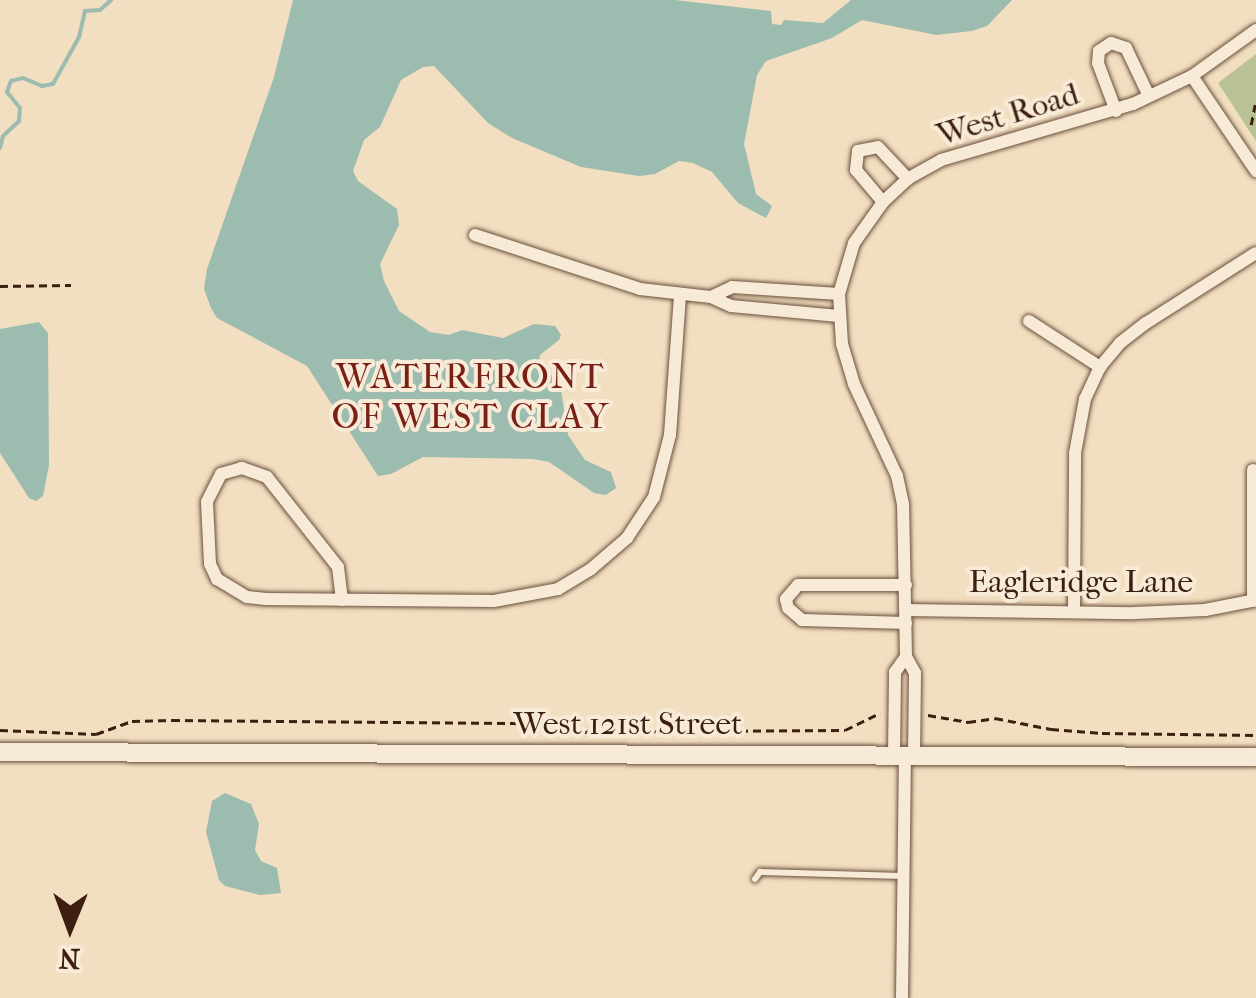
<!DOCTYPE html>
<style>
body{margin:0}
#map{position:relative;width:1256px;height:998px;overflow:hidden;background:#f2dec0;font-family:"IM FELL French Canon",serif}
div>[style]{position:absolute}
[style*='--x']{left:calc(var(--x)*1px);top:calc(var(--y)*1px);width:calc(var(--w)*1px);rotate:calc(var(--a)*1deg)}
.green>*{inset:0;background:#b8c294}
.water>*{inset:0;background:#9cbcaf}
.stream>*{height:4px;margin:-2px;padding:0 2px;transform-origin:2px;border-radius:2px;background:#9cbcaf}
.path>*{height:2.5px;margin-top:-1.25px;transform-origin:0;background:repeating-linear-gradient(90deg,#3c1f10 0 8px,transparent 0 13px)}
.roads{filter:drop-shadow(0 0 2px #6a4f3c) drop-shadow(0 0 2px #6a4f3c)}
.lane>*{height:6px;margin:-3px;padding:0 3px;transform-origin:3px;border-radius:3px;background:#f7ead6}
.street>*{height:12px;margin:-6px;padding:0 6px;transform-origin:6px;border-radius:6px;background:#f7ead6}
.secondary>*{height:18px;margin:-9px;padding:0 9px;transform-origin:9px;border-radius:9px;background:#f7ead6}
span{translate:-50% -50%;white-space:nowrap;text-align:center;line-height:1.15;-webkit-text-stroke:8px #f7ead6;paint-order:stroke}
.street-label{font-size:32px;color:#3c1f10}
.neighbourhood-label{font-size:35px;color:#7a1f14;letter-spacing:2.5px}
.north{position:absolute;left:20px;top:878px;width:100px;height:100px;-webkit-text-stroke:8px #f7ead6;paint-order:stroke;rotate:181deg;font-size:28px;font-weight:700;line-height:40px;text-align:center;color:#3c1f10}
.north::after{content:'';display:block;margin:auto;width:35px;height:45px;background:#3c1f10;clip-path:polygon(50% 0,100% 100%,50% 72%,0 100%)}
</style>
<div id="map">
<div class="green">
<div style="clip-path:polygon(1256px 54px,1256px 141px,1218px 83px)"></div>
</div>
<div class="water">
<div style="clip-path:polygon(293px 0,675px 0,771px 11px,772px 24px,781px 25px,784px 20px,823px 23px,851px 0,1012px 0,987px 26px,972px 31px,936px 35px,862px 20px,832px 38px,766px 61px,757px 75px,744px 144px,756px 194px,772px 206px,766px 218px,738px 203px,712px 172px,693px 163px,679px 161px,655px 174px,639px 176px,581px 167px,512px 138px,488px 123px,434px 66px,423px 67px,401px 80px,380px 127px,364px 140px,353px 171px,358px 181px,397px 209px,399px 225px,380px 264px,384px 281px,399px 311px,430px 332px,449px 335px,462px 330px,503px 338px,534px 324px,555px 326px,561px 335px,559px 340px,540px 355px,539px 362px,560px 384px,568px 435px,585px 460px,611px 472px,616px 488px,606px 495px,594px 493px,549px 462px,533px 459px,423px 457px,391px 474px,378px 476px,307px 366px,217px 318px,211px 308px,204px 289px,207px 269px,274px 77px)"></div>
<div style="clip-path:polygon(39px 322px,48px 333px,49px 465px,43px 496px,36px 501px,29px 498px,0 453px,0 329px)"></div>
<div style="clip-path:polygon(225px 793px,251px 804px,259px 824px,255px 850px,261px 861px,277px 868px,281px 893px,260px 895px,225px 886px,219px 880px,206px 832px,212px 801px)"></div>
</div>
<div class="stream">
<div style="--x:0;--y:148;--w:12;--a:-76"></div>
<div style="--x:3;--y:136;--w:22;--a:-43"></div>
<div style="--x:19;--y:121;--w:13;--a:-86"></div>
<div style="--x:20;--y:108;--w:21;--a:-129"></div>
<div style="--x:7;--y:92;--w:12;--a:-70"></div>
<div style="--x:11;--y:81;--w:12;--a:-14"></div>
<div style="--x:23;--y:78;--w:21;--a:23"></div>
<div style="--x:42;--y:86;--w:11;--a:-10"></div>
<div style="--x:53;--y:84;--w:54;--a:-61"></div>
<div style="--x:79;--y:37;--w:27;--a:-77"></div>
<div style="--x:85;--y:11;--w:15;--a:-4"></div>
<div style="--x:100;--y:10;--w:15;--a:-42"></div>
</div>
<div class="path">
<div style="--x:1251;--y:125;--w:25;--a:-79"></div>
<div style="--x:0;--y:286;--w:71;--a:-0.8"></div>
<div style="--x:928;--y:715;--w:41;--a:9.9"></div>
<div style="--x:968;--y:722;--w:27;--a:-8"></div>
<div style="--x:995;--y:718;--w:57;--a:11.1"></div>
<div style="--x:1051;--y:729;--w:51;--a:4.5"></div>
<div style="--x:1102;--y:733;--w:154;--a:0.7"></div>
<div style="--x:0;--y:730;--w:96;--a:2.4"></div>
<div style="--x:96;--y:734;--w:38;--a:-20"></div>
<div style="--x:132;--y:721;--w:40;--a:-1.4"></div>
<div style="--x:172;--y:720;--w:365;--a:0.5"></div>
<div style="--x:537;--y:723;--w:23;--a:23"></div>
<div style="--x:558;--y:732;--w:287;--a:-0.4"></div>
<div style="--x:845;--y:730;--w:39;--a:-26"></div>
</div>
<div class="roads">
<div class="lane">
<div style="--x:755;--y:879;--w:9;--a:-54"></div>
<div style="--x:760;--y:872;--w:143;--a:1.6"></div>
</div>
<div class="street">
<div style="--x:1192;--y:76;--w:115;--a:56"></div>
<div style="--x:1116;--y:111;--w:51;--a:-110.6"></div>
<div style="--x:1098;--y:63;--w:12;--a:-85"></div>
<div style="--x:1099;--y:51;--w:14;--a:-34"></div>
<div style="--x:1111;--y:43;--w:16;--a:18"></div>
<div style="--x:1126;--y:48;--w:53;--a:64.4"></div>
<div style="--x:883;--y:202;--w:42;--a:-130.2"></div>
<div style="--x:856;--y:170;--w:19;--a:-84"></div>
<div style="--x:858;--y:151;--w:20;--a:-11"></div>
<div style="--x:878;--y:147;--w:44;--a:46.8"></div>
<div style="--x:475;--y:235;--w:174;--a:18.1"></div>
<div style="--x:640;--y:289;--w:71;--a:6.4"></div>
<div style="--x:711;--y:297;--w:22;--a:24"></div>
<div style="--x:731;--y:306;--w:108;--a:5.3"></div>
<div style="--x:711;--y:297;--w:23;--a:-25"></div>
<div style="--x:732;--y:287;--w:107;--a:3.7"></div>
<div style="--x:1029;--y:321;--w:85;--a:32.9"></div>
<div style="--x:1253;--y:470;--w:131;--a:90"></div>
<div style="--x:342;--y:600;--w:33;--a:-97"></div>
<div style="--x:338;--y:567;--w:115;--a:-128.3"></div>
<div style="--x:267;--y:477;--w:27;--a:-160"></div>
<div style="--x:242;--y:468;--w:22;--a:164"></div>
<div style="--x:221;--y:474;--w:31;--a:117"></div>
<div style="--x:207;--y:502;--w:62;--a:87.2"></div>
<div style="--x:210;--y:564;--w:17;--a:65"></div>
<div style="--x:217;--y:579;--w:35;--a:31"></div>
<div style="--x:247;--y:597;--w:19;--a:6"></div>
<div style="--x:266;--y:599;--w:228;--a:0.5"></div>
<div style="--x:494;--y:601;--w:65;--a:-10.6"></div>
<div style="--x:558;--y:589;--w:39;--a:-31"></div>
<div style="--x:591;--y:569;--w:48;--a:-40.7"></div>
<div style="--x:627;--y:538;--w:49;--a:-56.6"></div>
<div style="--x:654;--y:497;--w:64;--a:-75.5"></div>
<div style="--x:670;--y:435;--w:139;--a:-85.9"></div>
<div style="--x:906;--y:610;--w:228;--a:0.8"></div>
<div style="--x:1134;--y:613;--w:71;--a:-2.4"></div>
<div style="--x:1205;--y:610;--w:52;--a:-11.1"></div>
<div style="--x:1074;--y:612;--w:159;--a:-89.6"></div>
<div style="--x:1075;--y:453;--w:55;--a:-79.5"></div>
<div style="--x:1085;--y:399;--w:35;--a:-65"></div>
<div style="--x:1100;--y:367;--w:31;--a:-50"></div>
<div style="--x:1120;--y:343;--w:33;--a:-38"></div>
<div style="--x:1146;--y:323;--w:130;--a:-32.5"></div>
<div style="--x:906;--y:623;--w:104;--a:-178.3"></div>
<div style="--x:802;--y:620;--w:18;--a:-139"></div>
<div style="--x:788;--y:608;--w:9;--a:-103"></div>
<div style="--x:786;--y:599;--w:18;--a:-49"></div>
<div style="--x:798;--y:585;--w:108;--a:0"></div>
<div style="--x:894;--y:756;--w:84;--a:-89.3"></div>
<div style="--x:895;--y:672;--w:19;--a:-54"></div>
<div style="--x:914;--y:756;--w:83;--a:-89.3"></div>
<div style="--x:915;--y:673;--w:18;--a:-119"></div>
<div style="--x:906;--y:657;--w:153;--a:-91.1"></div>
<div style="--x:903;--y:504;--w:29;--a:-102"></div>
<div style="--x:897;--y:476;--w:102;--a:-115.1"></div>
<div style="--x:854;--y:384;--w:42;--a:-106.7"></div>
<div style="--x:842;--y:344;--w:50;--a:-93.4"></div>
<div style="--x:839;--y:294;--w:53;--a:-73.6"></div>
<div style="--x:854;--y:243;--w:50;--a:-54.7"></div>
<div style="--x:883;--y:202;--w:35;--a:-43"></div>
<div style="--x:909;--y:178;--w:37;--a:-29"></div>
<div style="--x:941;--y:160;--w:200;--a:-16.3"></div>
<div style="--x:1133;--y:104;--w:65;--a:-25.4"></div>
<div style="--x:1192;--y:76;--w:79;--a:-35.7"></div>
<div style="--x:902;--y:998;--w:242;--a:-89.3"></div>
</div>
<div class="secondary">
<div style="--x:0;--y:752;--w:1256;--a:0.23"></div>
</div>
</div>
<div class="street-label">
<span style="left:1008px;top:115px;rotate:-17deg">West Road</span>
<span style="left:1081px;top:582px">Eagleridge Lane</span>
<span style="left:628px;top:724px">West 121st Street</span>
</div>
<div class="neighbourhood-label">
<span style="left:471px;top:397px">WATERFRONT<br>OF WEST CLAY</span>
</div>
<div class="north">N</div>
</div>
